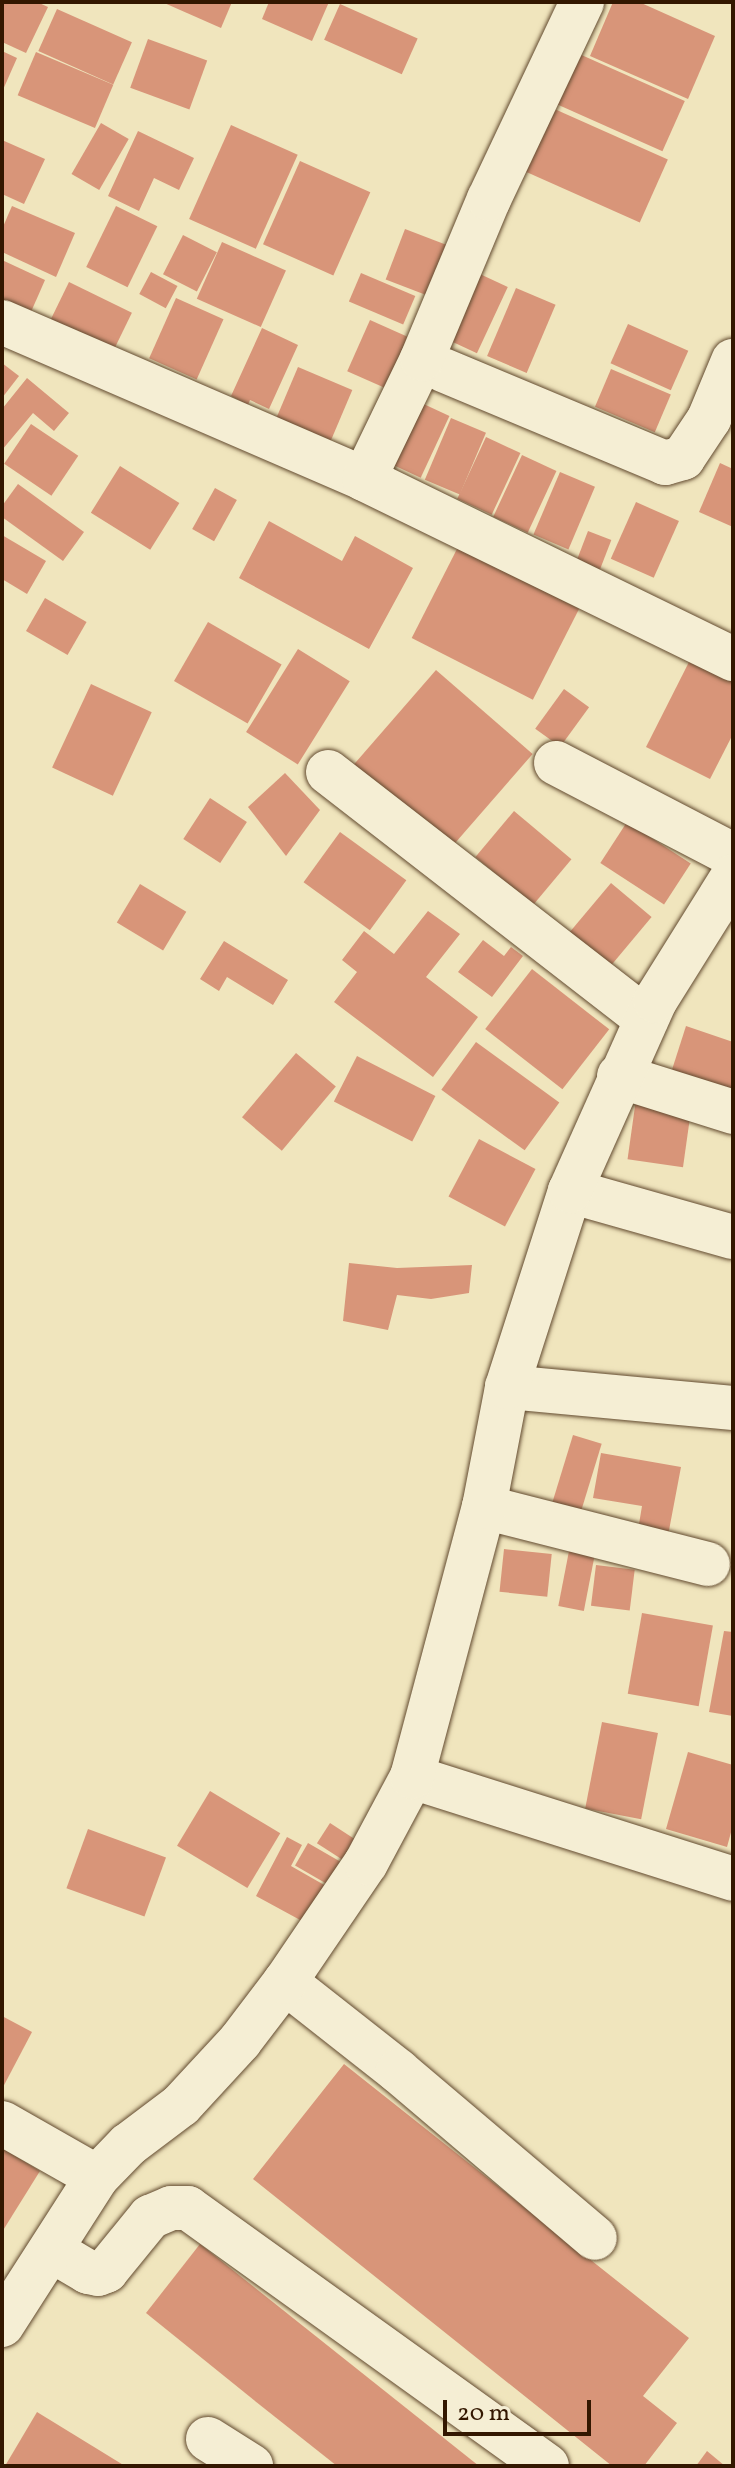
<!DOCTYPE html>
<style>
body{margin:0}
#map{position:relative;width:735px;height:2468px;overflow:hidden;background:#f0e5bd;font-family:Vollkorn,serif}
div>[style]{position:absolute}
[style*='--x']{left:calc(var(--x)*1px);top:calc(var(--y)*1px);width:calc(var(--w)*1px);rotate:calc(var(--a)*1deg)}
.building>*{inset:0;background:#d89579;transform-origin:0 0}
.roads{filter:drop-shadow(0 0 2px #624a2f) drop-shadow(0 0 2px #624a2f)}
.minor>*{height:44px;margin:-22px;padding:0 22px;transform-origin:22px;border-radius:22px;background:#f5eed4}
span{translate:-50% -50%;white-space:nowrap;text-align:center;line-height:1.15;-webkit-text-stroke:6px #f5eed4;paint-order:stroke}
.frame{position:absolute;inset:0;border:4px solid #331700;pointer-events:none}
.scale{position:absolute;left:443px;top:2400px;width:148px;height:36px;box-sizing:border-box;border:4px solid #331700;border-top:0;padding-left:10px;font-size:24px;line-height:28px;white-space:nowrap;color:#331700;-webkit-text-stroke:6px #f5eed4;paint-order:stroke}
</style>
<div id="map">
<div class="building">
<div style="clip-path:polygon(2px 2px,37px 2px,48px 7px,26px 53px,2px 42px)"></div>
<div style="clip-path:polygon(162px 2px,232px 2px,221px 28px)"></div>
<div style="clip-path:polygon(269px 2px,329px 2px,312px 41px,262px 19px)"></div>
<div style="clip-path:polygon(613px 2px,639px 2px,715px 36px,688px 99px,590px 56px)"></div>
<div style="left:340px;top:4px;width:85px;height:39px;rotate:24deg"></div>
<div style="left:57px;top:9px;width:82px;height:46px;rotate:24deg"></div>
<div style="left:148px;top:39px;width:63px;height:52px;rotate:20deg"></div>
<div style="clip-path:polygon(2px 51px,17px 58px,2px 92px)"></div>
<div style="left:36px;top:52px;width:84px;height:47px;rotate:23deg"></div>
<div style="left:577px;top:53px;width:118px;height:55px;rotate:24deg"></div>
<div style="left:550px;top:107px;width:129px;height:69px;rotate:24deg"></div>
<div style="left:101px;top:123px;width:32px;height:59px;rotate:30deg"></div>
<div style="left:231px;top:125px;width:73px;height:103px;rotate:24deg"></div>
<div style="clip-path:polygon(138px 131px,194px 158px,179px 190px,154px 178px,139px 211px,108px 196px)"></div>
<div style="clip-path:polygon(2px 140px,45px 159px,24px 204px,2px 194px)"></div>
<div style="left:300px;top:161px;width:77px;height:91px;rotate:24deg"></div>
<div style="clip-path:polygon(12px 206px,75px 233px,56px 277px,2px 252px,2px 229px)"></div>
<div style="left:116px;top:206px;width:46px;height:68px;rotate:26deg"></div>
<div style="left:405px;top:229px;width:58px;height:54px;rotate:21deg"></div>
<div style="left:183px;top:235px;width:38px;height:44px;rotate:27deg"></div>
<div style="left:222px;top:242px;width:70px;height:62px;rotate:24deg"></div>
<div style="clip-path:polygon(2px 260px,45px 280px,27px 321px,2px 310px)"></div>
<div style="left:467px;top:268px;width:45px;height:73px;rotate:25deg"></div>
<div style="left:151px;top:272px;width:30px;height:25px;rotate:28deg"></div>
<div style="left:361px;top:273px;width:59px;height:31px;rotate:23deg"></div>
<div style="left:69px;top:282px;width:70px;height:52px;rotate:26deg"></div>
<div style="left:516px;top:288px;width:43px;height:74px;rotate:23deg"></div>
<div style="left:176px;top:298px;width:52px;height:66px;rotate:24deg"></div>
<div style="left:370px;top:320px;width:57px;height:56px;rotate:24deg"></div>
<div style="left:628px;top:324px;width:66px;height:43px;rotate:24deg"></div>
<div style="clip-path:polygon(262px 328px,298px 345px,269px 409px,250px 400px,248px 405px,231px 396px)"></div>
<div style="clip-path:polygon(2px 363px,19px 376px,2px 398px)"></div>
<div style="left:298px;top:367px;width:59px;height:57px;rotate:23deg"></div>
<div style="left:611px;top:369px;width:65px;height:41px;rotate:23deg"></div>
<div style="clip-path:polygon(27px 378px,69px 413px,54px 431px,33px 413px,2px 450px,2px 409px)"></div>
<div style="left:415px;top:400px;width:38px;height:68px;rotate:25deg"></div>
<div style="left:451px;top:418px;width:38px;height:67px;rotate:23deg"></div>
<div style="left:31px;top:424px;width:57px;height:48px;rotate:34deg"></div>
<div style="left:486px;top:437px;width:38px;height:68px;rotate:25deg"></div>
<div style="left:522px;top:455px;width:38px;height:68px;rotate:25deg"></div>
<div style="clip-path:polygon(720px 463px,733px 469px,733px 527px,699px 512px)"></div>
<div style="left:120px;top:466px;width:70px;height:55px;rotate:32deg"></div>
<div style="left:560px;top:472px;width:38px;height:68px;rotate:23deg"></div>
<div style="clip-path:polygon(18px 484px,84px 532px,63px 561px,2px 517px,2px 506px)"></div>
<div style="left:215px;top:488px;width:25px;height:47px;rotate:29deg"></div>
<div style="left:636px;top:502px;width:47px;height:62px;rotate:24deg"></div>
<div style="clip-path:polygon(269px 521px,342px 561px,355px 536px,413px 568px,369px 649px,239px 578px)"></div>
<div style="left:588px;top:531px;width:25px;height:39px;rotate:21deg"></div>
<div style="clip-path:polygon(2px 535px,46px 561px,27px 594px,2px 579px)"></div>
<div style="left:458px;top:547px;width:136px;height:102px;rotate:27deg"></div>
<div style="left:45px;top:598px;width:48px;height:38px;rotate:30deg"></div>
<div style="left:208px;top:622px;width:85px;height:68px;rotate:30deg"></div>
<div style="left:298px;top:649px;width:61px;height:98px;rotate:32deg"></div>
<div style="clip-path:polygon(690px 660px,733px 681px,733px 734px,710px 779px,646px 747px)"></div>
<div style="left:436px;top:670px;width:128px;height:137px;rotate:41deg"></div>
<div style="left:91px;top:684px;width:67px;height:92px;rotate:25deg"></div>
<div style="left:564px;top:689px;width:31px;height:49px;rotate:36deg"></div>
<div style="clip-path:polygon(285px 773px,320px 810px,286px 856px,248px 807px)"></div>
<div style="left:210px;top:798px;width:44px;height:49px;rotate:33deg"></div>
<div style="left:514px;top:811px;width:75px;height:60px;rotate:40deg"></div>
<div style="left:627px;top:822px;width:76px;height:49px;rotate:33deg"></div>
<div style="left:340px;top:832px;width:82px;height:62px;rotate:36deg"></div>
<div style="left:611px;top:883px;width:53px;height:68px;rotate:40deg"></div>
<div style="left:140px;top:884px;width:54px;height:45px;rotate:31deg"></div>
<div style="clip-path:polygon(428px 911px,460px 934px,426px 977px,478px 1017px,433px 1077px,334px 1002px,357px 972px,342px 960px,364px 931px,394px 954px)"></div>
<div style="clip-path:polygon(483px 940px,504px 956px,511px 947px,523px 956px,492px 997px,458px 972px)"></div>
<div style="clip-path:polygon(224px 941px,288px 980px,273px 1005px,227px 977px,219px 991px,200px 979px)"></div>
<div style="left:532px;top:969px;width:98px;height:76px;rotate:38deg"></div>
<div style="clip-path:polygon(686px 1026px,733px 1042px,733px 1101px,669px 1079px)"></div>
<div style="left:476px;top:1042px;width:103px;height:59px;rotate:36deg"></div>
<div style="left:296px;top:1053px;width:52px;height:84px;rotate:40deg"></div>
<div style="left:357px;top:1056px;width:88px;height:51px;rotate:27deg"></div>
<div style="left:637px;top:1092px;width:56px;height:68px;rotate:8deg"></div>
<div style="left:479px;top:1139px;width:64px;height:65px;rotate:28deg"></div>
<div style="clip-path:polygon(349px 1263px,397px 1268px,472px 1265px,469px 1293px,431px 1299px,397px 1295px,388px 1330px,343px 1321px)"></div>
<div style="left:573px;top:1435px;width:30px;height:79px;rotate:17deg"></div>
<div style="clip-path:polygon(601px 1453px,681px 1467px,667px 1541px,637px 1536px,642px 1506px,593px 1498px)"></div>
<div style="left:504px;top:1549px;width:48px;height:43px;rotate:6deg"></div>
<div style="left:569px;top:1551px;width:26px;height:56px;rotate:11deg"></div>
<div style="left:596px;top:1565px;width:39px;height:41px;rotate:7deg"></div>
<div style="left:642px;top:1613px;width:72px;height:82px;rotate:10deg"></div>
<div style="clip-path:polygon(724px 1631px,733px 1632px,733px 1716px,709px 1712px)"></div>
<div style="left:602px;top:1722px;width:57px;height:88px;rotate:11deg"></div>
<div style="clip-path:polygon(688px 1752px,733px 1765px,733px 1825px,727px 1847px,666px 1829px)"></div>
<div style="left:210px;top:1791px;width:82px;height:64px;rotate:31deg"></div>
<div style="left:330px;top:1823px;width:43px;height:24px;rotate:33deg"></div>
<div style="left:88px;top:1829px;width:83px;height:63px;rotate:20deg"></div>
<div style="clip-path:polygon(287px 1837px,302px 1845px,291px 1866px,333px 1890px,313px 1927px,256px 1896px)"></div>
<div style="left:308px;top:1843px;width:48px;height:26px;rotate:30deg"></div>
<div style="clip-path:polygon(2px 2016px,32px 2032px,2px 2089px)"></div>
<div style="clip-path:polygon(344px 2064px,689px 2338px,643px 2396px,677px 2423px,644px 2466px,612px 2466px,253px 2179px)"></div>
<div style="clip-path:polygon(2px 2148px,40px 2171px,2px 2232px)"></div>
<div style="clip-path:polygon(200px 2244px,479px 2466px,337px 2466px,260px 2405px,146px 2313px)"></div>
<div style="clip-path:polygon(37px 2412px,125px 2466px,5px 2466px)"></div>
<div style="clip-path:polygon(707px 2451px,725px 2466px,696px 2466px)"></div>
</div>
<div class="roads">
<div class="minor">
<div style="--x:2;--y:322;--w:395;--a:23.4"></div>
<div style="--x:364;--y:479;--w:411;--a:26"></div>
<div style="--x:443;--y:370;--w:241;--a:22.7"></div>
<div style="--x:665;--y:463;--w:19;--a:-16"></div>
<div style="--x:683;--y:458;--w:47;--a:-56.3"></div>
<div style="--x:709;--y:419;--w:63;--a:-67.5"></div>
<div style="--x:364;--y:479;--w:133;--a:-64.2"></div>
<div style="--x:422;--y:359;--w:173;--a:-67.3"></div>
<div style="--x:489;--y:199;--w:218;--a:-64.7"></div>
<div style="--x:556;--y:763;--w:199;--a:27.5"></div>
<div style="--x:328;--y:772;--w:403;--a:37.8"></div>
<div style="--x:619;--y:1076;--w:120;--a:17.5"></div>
<div style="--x:570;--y:1191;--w:169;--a:15.8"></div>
<div style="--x:507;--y:1387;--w:227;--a:5.3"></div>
<div style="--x:484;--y:1507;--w:231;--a:14.3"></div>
<div style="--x:412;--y:1777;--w:337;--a:17.6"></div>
<div style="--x:285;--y:1982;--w:144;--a:38.2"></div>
<div style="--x:398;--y:2071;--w:258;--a:40.3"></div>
<div style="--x:2;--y:2123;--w:109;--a:29.6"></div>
<div style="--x:51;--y:2250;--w:43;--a:30.7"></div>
<div style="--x:88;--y:2272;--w:10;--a:11"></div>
<div style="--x:98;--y:2274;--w:9;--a:-21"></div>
<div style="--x:106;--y:2271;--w:70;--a:-50.8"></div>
<div style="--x:150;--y:2217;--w:23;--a:-23"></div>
<div style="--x:171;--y:2208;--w:17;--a:0"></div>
<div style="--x:188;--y:2208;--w:442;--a:35.7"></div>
<div style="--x:2;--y:2325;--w:176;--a:-57.3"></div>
<div style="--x:97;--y:2177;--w:45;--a:-45.9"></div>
<div style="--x:128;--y:2145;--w:66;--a:-37"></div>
<div style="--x:181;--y:2105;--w:87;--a:-47.3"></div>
<div style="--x:240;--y:2041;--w:74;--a:-52.7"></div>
<div style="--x:285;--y:1982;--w:144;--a:-55.8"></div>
<div style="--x:366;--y:1863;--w:98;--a:-61.9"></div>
<div style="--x:412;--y:1777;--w:279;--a:-75.1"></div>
<div style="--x:484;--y:1507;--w:122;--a:-79.1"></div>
<div style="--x:507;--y:1387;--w:206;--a:-72.2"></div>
<div style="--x:570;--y:1191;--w:208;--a:-65.9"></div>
<div style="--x:655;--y:1001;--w:147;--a:-58"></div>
<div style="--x:208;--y:2439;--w:51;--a:32.1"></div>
</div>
</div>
<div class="frame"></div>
<div class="scale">20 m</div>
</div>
